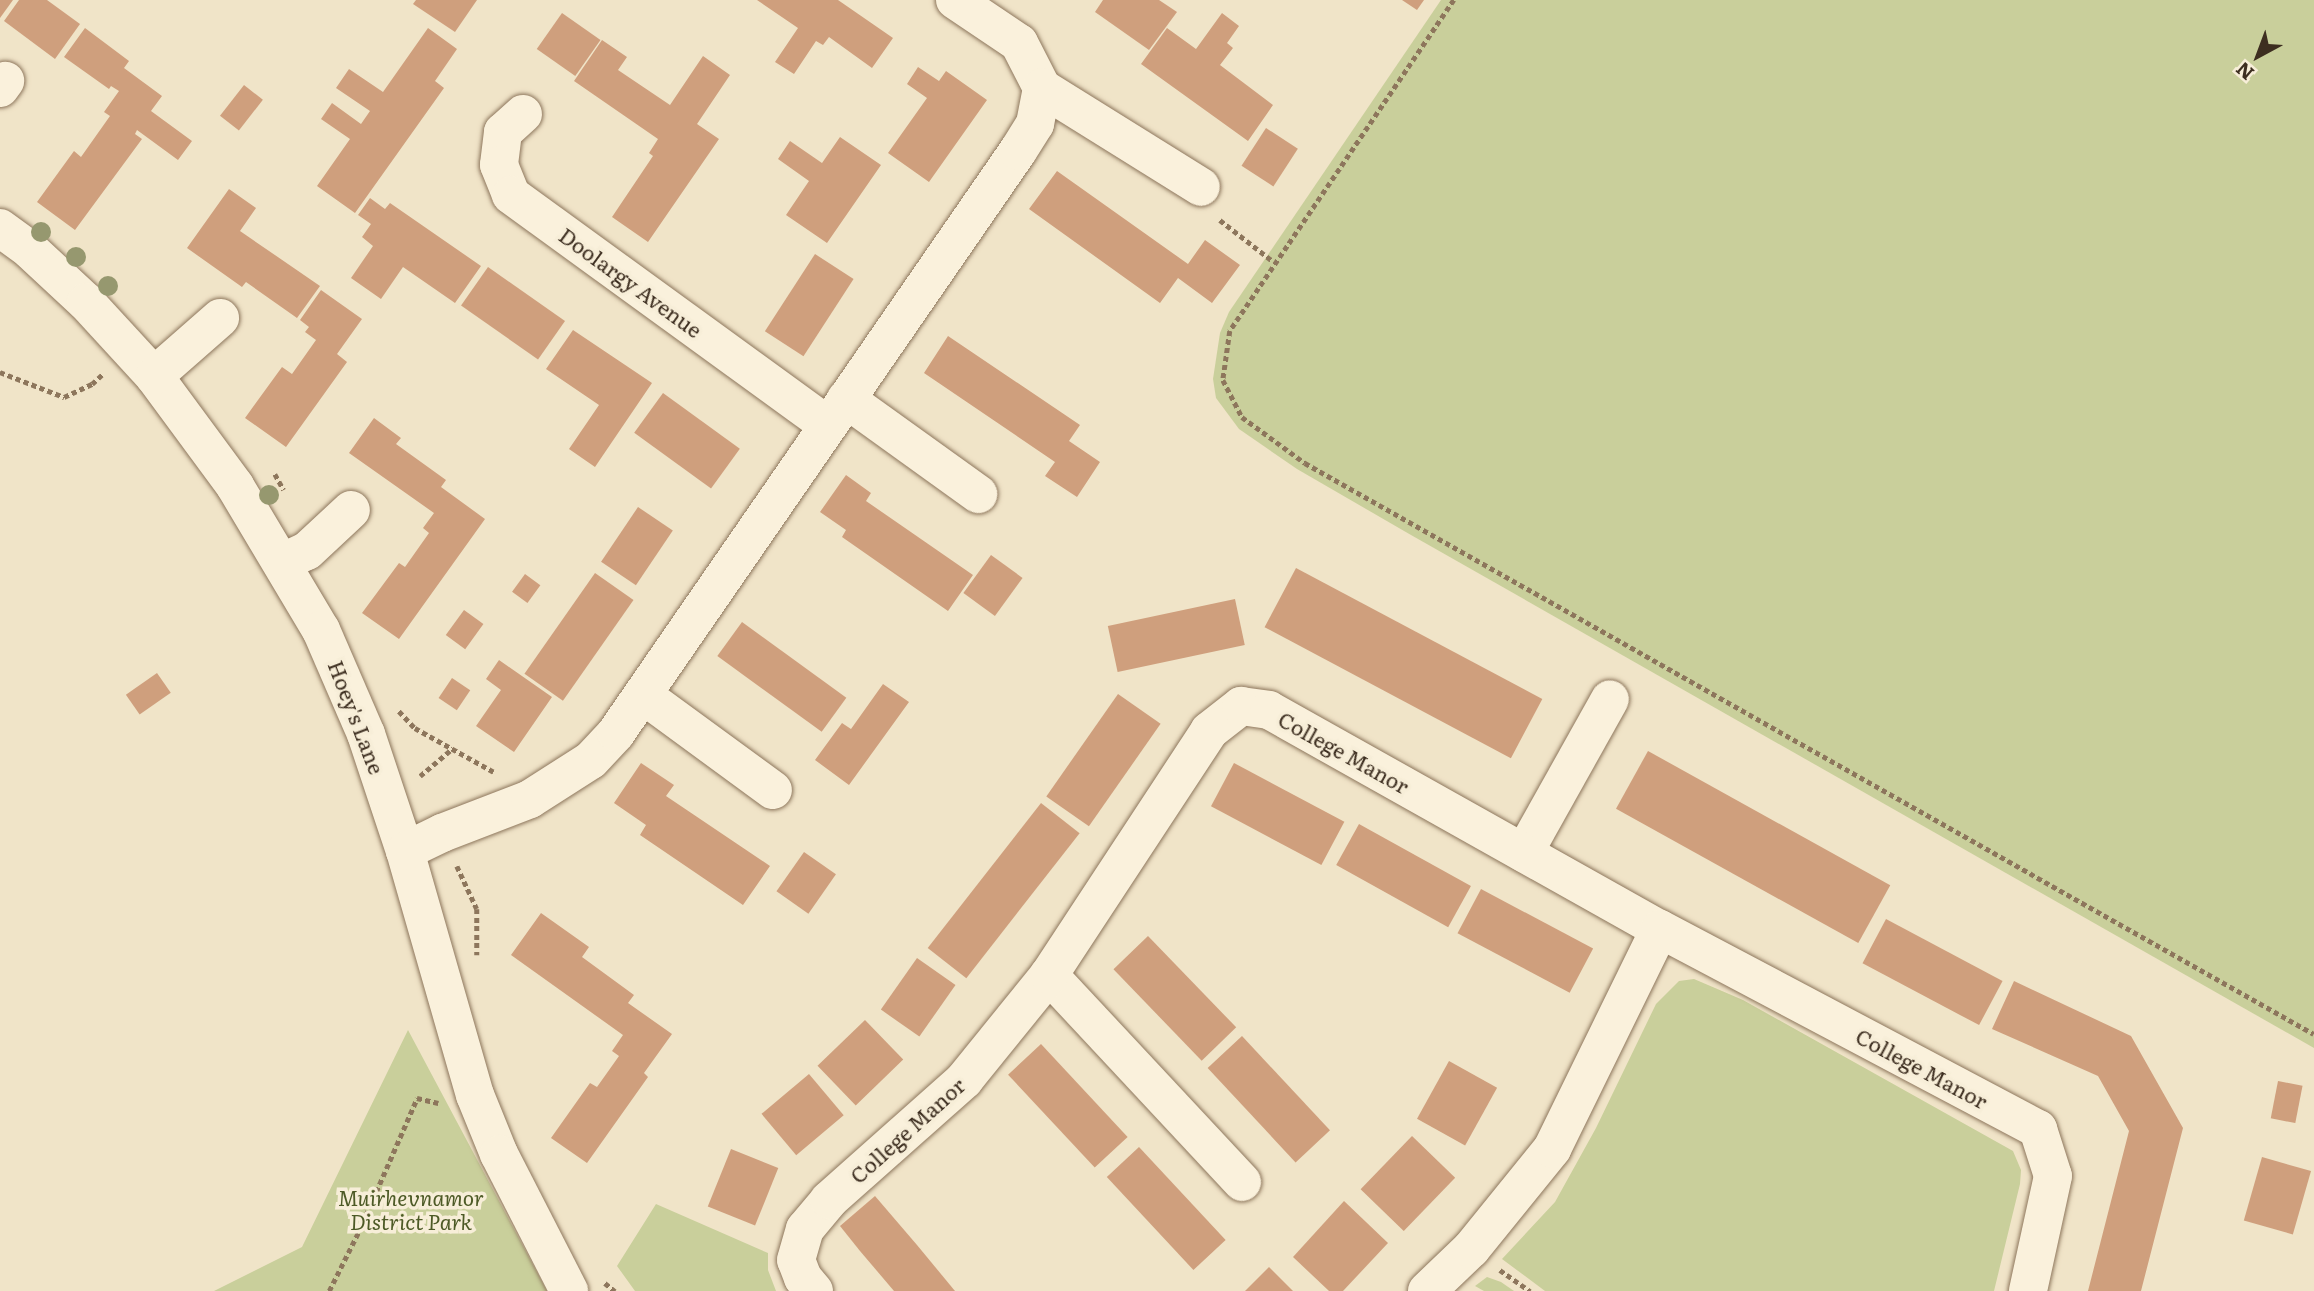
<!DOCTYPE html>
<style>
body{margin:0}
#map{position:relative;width:2314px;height:1291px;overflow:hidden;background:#f0e4c8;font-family:Literata,serif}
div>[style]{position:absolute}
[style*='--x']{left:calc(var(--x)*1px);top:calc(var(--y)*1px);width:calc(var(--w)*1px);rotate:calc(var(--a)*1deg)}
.green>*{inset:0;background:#c9cf9b}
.building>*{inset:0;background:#cf9f7d;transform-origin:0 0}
.path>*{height:4.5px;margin-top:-2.25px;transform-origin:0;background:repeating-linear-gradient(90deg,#8d765c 0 5px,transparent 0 8.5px)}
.roads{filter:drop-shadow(0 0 2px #8d765c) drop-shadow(0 0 2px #8d765c)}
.street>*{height:38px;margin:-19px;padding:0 19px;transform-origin:19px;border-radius:19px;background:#faf1dc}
.trees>*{width:20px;height:20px;margin:-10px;border-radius:50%;background:#96986f}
span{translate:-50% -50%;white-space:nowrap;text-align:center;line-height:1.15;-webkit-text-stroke:7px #f7eed8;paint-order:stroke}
.street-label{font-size:21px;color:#3d2e20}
.park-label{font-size:21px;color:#4d5a26;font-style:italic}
.north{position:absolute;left:2223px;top:21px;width:70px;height:70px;-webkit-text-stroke:5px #f7eed8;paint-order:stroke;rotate:221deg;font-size:19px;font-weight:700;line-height:28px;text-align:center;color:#3d2e20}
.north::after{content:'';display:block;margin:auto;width:24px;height:32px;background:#3d2e20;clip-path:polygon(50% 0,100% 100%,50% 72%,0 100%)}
</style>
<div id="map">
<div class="green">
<div style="clip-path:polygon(1441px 0,2314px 0,2314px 1048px,1411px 535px,1297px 469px,1239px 429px,1216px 398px,1213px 379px,1220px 333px,1229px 312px)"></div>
<div style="clip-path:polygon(1694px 979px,1743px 1000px,2013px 1151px,2021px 1170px,2020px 1184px,1994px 1291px,1545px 1291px,1502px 1259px,1555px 1202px,1596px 1128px,1656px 1004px,1679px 981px)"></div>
<div style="clip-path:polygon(408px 1030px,547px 1291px,214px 1291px,302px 1247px)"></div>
<div style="clip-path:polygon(656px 1204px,768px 1253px,768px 1270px,776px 1291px,635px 1291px,617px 1266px)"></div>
<div style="clip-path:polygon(1487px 1277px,1501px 1282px,1514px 1291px,1484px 1291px,1475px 1286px)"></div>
</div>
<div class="building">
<div style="clip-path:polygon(0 0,13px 0,0 18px)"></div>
<div style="clip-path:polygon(19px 0,47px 0,80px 24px,55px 59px,4px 21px)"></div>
<div style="clip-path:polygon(416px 0,477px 0,455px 32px,413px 4px)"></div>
<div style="clip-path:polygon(757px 0,838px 0,893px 38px,872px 68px,829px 37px,823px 45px,816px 41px,794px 74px,775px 62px,798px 28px)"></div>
<div style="clip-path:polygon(1103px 0,1159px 0,1177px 12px,1149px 50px,1095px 12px)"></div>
<div style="clip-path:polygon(1402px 0,1424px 0,1417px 10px)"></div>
<div style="left:562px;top:13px;width:47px;height:44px;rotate:35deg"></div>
<div style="clip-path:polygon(1222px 13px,1239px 26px,1227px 43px,1233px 48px,1220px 65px,1273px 105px,1248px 141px,1141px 64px,1167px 28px,1196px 49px)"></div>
<div style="clip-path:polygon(85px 28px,129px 61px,124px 68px,162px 96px,151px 111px,192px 141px,178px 160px,137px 130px,135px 134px,142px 139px,75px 230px,37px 202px,74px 151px,81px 157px,110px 116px,104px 112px,119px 91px,111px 86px,109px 89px,64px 57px)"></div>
<div style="clip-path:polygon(428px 28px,457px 49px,435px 81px,444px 88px,355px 213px,317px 186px,350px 139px,321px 119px,332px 103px,361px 124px,370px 111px,336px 88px,349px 69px,383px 92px)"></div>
<div style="clip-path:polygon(602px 40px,627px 57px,618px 70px,670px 105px,703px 56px,730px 75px,697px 124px,719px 139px,648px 242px,612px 217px,653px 156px,649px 153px,658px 139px,574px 81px)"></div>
<div style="clip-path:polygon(918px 67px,939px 81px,946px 71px,987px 100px,929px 182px,888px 153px,927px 98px,907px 84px)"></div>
<div style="left:244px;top:85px;width:24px;height:39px;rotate:38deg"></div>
<div style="left:1266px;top:128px;width:38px;height:45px;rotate:33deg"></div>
<div style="clip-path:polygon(840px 137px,881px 165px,827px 243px,786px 215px,809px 181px,778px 159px,790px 141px,822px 163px)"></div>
<div style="clip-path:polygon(1057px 171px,1188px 264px,1205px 240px,1240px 265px,1212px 303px,1178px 278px,1160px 303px,1029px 209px)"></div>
<div style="clip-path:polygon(229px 189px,256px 208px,240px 231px,320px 286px,297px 318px,246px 282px,242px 287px,187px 248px)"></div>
<div style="clip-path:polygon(370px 198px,385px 209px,390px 203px,481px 266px,455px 303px,403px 267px,381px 299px,351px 278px,373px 246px,362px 237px,371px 224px,358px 215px)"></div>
<div style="left:815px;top:254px;width:46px;height:92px;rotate:33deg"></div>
<div style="left:488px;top:267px;width:94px;height:47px;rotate:35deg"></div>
<div style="clip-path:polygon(321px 290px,362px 319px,337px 354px,347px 362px,286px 447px,245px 418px,282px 367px,292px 374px,316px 340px,305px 332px,309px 327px,300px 320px)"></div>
<div style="clip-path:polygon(573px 330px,652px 383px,595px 467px,569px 449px,599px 405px,546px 369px)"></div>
<div style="clip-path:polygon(948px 336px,1080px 425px,1069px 441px,1100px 462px,1077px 497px,1045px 476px,1055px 462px,924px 373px)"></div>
<div style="left:663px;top:393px;width:95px;height:49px;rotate:36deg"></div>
<div style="clip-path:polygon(374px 418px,401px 438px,396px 444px,446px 480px,441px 487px,485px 519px,399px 639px,362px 613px,399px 563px,405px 567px,429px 533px,423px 528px,434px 513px,349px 453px)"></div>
<div style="clip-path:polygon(846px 475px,871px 493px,866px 501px,973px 575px,948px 611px,842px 537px,846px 530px,820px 512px)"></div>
<div style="left:638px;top:507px;width:42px;height:66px;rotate:34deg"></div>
<div style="left:991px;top:555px;width:39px;height:47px;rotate:36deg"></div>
<div style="left:1296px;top:568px;width:279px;height:67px;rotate:28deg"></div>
<div style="left:595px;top:573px;width:47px;height:123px;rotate:35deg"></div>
<div style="left:525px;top:574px;width:19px;height:22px;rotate:36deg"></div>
<div style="left:1235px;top:599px;width:47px;height:130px;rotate:78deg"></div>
<div style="left:464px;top:610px;width:24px;height:31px;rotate:36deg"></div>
<div style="left:742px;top:622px;width:129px;height:42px;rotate:36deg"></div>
<div style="clip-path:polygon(499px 660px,552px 697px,514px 752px,476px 726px,501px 690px,486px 679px)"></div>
<div style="left:157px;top:673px;width:24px;height:38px;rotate:55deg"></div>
<div style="left:452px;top:678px;width:22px;height:24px;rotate:34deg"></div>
<div style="clip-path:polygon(883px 684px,909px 702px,849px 785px,815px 760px,842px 723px,851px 729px)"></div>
<div style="left:1118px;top:694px;width:52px;height:125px;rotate:35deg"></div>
<div style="left:1648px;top:751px;width:277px;height:66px;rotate:29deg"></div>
<div style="clip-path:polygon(641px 763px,674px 785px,666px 796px,770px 866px,743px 905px,640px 835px,646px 825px,614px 803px)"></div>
<div style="left:1234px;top:763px;width:125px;height:49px;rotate:28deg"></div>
<div style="left:1041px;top:803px;width:49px;height:184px;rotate:38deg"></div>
<div style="left:1359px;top:824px;width:128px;height:47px;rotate:29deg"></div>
<div style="left:804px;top:852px;width:39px;height:48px;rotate:35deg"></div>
<div style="left:1481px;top:889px;width:127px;height:50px;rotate:28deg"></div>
<div style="clip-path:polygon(541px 913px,589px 947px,582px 957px,634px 995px,628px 1003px,672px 1034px,644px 1073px,648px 1077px,587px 1163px,551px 1138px,590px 1083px,597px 1087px,619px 1056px,612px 1051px,623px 1035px,511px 955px)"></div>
<div style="left:1886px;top:919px;width:132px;height:50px;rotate:28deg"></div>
<div style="left:1148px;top:936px;width:127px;height:48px;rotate:46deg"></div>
<div style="left:917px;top:958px;width:47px;height:63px;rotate:35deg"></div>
<div style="clip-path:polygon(2014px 981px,2131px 1036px,2183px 1128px,2141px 1291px,2088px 1291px,2129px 1131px,2098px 1076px,1992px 1029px)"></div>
<div style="left:865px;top:1020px;width:55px;height:66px;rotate:46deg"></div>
<div style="left:1242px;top:1036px;width:129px;height:47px;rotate:47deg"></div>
<div style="left:1041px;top:1044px;width:127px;height:45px;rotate:47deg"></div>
<div style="left:1449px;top:1061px;width:55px;height:66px;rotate:29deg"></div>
<div style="left:809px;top:1074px;width:54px;height:62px;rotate:50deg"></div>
<div style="left:2278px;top:1081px;width:25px;height:38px;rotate:11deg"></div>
<div style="left:1412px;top:1136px;width:60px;height:74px;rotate:44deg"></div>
<div style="left:1139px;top:1147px;width:127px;height:44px;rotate:47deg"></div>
<div style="left:731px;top:1149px;width:51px;height:62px;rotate:22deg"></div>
<div style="left:2262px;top:1157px;width:51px;height:66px;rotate:16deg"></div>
<div style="clip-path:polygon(875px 1196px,917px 1245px,955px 1291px,894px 1291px,860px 1251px,840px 1226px)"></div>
<div style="clip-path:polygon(1344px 1201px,1388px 1243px,1343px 1291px,1329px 1291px,1293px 1257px)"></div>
<div style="clip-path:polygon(1269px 1267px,1293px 1291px,1245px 1291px)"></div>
</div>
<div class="path">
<div style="--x:1454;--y:0;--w:400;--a:124.1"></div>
<div style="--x:1230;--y:331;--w:49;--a:98.1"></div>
<div style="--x:1223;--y:380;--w:42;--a:62.8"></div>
<div style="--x:1242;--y:417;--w:78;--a:36.1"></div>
<div style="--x:1305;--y:463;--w:1159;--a:29.51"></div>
<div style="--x:1220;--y:220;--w:68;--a:37.9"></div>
<div style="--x:0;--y:372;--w:69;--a:21.3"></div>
<div style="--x:64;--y:397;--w:31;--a:-25"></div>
<div style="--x:92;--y:384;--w:16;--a:-43"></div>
<div style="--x:275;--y:474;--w:18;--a:61"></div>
<div style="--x:399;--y:711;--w:23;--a:47"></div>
<div style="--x:415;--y:728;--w:90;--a:29.1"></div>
<div style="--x:420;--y:776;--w:43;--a:-40.3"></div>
<div style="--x:457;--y:866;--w:47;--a:65.1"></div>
<div style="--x:477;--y:909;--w:46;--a:90"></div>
<div style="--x:1500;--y:1270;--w:37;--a:35"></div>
<div style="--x:605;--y:1283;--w:13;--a:39"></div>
<div style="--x:329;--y:1291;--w:67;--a:-63.4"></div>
<div style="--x:359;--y:1231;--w:145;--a:-66.4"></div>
<div style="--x:417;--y:1098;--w:22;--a:13"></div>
</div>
<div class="roads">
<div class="street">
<div style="--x:955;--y:0;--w:77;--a:33.9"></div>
<div style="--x:1019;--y:43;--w:51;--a:62.9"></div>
<div style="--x:1042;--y:88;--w:187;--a:31.9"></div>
<div style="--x:0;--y:88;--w:9;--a:-54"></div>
<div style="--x:523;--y:114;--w:27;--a:138"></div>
<div style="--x:503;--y:132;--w:33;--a:97"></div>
<div style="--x:499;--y:165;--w:32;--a:68"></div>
<div style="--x:511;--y:195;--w:389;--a:36"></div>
<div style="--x:0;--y:228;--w:37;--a:36"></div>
<div style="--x:30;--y:250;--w:76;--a:42.9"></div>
<div style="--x:86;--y:302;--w:100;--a:47.4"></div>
<div style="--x:154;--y:376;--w:137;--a:53.6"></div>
<div style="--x:235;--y:486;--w:168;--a:59.2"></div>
<div style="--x:321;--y:630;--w:113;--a:66.6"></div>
<div style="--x:366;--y:734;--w:123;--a:71.6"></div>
<div style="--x:405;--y:851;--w:254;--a:74"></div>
<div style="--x:475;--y:1095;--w:64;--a:67.9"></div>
<div style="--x:499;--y:1154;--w:154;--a:62.9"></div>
<div style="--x:154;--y:376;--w:88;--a:-41.3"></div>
<div style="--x:846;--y:399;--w:163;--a:35.7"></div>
<div style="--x:283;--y:562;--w:26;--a:-25"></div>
<div style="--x:307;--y:551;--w:60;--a:-43"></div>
<div style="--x:643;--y:695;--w:161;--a:36.2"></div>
<div style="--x:405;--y:851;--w:41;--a:-25.9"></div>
<div style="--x:442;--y:833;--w:94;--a:-21.1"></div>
<div style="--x:530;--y:799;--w:72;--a:-32.6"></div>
<div style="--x:591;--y:760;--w:37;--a:-47"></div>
<div style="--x:616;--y:733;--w:707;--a:-55.37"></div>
<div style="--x:1018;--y:151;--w:32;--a:-58"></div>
<div style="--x:1035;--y:124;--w:37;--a:-79"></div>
<div style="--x:1524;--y:853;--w:176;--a:-60.8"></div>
<div style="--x:1049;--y:975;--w:283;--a:47"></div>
<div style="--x:814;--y:1291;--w:17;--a:-130"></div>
<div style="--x:803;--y:1278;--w:19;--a:-111"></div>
<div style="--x:796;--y:1260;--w:32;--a:-74"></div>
<div style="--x:805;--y:1229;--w:38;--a:-50"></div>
<div style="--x:829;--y:1200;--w:181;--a:-41.6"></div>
<div style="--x:964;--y:1080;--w:135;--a:-51"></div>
<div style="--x:1049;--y:975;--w:292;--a:-56.7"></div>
<div style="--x:1209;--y:731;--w:41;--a:-38"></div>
<div style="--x:1241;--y:706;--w:28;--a:8"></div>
<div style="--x:1269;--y:710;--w:448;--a:29.3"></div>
<div style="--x:1427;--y:1291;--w:61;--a:-43.7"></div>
<div style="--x:1471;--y:1249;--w:129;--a:-51"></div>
<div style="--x:1552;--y:1149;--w:245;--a:-63.9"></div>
<div style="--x:1660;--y:929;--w:428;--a:27.9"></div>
<div style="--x:2038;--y:1129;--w:49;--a:72.3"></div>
<div style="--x:2053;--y:1176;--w:118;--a:102.3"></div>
</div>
</div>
<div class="trees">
<div style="left:41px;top:232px"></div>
<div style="left:76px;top:257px"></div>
<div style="left:108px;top:286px"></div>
<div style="left:269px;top:495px"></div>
</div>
<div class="street-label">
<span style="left:631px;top:282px;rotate:36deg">Doolargy Avenue</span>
<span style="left:357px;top:717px;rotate:69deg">Hoey's Lane</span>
<span style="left:1344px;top:752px;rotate:29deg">College Manor</span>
<span style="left:1922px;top:1068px;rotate:28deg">College Manor</span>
<span style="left:907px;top:1130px;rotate:-42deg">College Manor</span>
</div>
<div class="park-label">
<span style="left:411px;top:1209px">Muirhevnamor<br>District Park</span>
</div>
<div class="north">N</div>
</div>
